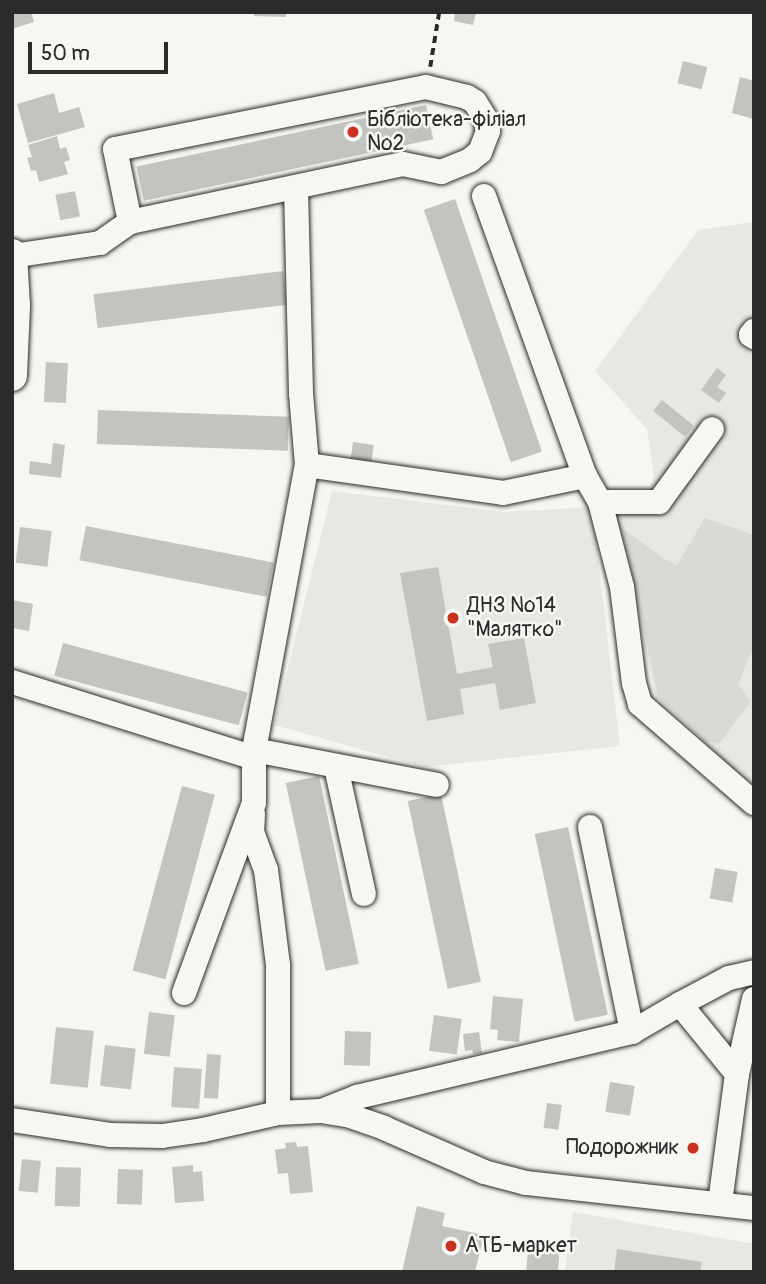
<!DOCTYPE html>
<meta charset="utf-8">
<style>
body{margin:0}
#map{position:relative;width:766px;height:1284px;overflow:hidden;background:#f6f6f2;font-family:Pangolin,sans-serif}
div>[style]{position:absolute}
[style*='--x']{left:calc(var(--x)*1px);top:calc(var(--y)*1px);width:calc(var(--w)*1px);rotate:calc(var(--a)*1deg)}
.built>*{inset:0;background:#e7e7e3}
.green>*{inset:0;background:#d9d9d5}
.building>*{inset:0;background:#c3c3c0;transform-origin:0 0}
.path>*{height:3.5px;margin-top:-1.75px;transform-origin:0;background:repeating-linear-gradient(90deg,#2b2b2b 0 7px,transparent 0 12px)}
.roads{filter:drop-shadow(0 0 2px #2b2b2b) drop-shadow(0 0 2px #2b2b2b)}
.minor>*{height:24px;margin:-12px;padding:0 12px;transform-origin:12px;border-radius:12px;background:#f6f6f2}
.major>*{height:30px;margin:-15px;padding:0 15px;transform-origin:15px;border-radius:15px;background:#f6f6f2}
.dots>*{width:19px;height:19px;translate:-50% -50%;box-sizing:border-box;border:4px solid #f6f6f2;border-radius:50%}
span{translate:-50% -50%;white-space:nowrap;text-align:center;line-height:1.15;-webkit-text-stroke:5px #f6f6f2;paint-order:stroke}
.poi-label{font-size:21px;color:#2b2b2b}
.left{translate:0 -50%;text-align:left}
.right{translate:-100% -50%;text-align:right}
.frame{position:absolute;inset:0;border:14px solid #2b2b2b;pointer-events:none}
.scale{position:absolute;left:28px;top:42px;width:140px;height:32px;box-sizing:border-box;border:4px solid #2b2b2b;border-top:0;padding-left:9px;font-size:21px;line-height:24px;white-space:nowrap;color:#2b2b2b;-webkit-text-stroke:5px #f6f6f2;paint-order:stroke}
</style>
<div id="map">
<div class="built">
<div style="clip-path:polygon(754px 222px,754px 787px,656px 698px,613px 498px,648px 495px,654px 476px,647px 429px,595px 371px,698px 230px)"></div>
<div style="clip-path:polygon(332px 491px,505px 512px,592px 507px,620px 746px,424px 767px,274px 725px)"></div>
<div style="clip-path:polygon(573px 1212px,754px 1244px,754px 1272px,565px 1272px)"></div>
</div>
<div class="green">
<div style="clip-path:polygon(705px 518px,754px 535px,754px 645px,738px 685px,751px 701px,719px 744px,705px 741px,658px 697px,623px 529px,666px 560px,677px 565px)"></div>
</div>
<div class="building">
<div style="clip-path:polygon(12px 12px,31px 12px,34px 22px,12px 29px)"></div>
<div style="clip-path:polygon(254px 12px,286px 12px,286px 17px,254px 16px)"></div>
<div style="clip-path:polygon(455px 12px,476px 12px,473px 25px,454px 21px)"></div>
<div style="left:683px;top:61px;width:25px;height:23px;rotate:14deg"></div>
<div style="clip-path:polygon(740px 77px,754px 81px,754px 119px,732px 113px)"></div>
<div style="clip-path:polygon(54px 93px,59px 113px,79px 107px,85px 127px,28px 143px,17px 104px)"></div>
<div style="left:426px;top:105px;width:35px;height:296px;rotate:78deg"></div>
<div style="clip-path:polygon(57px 136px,60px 149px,66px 147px,70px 160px,64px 162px,68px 174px,39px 182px,36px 170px,31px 171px,27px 158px,32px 157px,28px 145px)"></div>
<div style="left:75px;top:191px;width:26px;height:20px;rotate:79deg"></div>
<div style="left:455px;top:199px;width:267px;height:33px;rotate:71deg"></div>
<div style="left:283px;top:271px;width:34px;height:191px;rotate:83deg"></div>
<div style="left:46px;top:362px;width:22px;height:40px;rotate:3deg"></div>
<div style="clip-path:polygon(717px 368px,726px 375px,717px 387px,726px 393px,719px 403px,701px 390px)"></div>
<div style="left:662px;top:400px;width:41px;height:14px;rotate:39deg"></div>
<div style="left:98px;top:410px;width:191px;height:34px;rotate:2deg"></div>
<div style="left:353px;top:442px;width:21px;height:17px;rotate:8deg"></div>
<div style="clip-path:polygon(53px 443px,65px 445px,61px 478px,29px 474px,30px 461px,51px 464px)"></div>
<div style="left:86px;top:526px;width:191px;height:35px;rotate:11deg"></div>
<div style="left:20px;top:527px;width:32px;height:36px;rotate:7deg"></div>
<div style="clip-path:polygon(438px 567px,457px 674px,493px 667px,488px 644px,524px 638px,536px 703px,500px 710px,495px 683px,460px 689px,464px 714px,427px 721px,400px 573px)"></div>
<div style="clip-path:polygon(12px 600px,33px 604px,29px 631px,12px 628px)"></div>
<div style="left:63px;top:643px;width:191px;height:34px;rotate:15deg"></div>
<div style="left:319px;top:776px;width:192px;height:34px;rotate:78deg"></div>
<div style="left:182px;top:786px;width:34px;height:191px;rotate:15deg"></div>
<div style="left:441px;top:794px;width:192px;height:34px;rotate:78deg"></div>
<div style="left:568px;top:827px;width:192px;height:34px;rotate:78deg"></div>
<div style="left:715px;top:868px;width:23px;height:31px;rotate:10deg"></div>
<div style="clip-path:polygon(493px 996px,523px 999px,519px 1042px,497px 1040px,498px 1030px,490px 1029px)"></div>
<div style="left:149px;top:1012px;width:26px;height:42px;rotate:7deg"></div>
<div style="left:434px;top:1015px;width:28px;height:36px;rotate:8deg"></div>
<div style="left:56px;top:1027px;width:38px;height:57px;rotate:6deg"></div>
<div style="left:345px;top:1031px;width:26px;height:34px;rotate:2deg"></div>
<div style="clip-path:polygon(479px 1032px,482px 1053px,473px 1054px,472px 1050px,465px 1051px,463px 1034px)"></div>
<div style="left:105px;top:1045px;width:31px;height:41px;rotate:7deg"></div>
<div style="left:207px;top:1054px;width:14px;height:44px;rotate:4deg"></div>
<div style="left:174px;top:1067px;width:28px;height:40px;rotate:4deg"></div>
<div style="left:610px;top:1082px;width:25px;height:30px;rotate:9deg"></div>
<div style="left:547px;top:1103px;width:15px;height:25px;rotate:8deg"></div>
<div style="clip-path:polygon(296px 1142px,297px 1147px,308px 1146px,313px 1192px,290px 1194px,288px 1173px,278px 1174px,275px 1150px,286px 1148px,285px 1143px)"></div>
<div style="left:22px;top:1159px;width:19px;height:32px;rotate:6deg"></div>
<div style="clip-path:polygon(193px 1165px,193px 1172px,202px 1171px,204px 1201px,175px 1203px,172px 1167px)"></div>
<div style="left:56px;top:1167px;width:25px;height:39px;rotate:2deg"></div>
<div style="left:118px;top:1169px;width:25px;height:35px;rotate:2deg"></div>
<div style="clip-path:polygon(417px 1206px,445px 1213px,442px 1226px,484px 1235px,475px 1272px,402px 1272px)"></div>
<div style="clip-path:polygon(533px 1240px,560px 1243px,558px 1272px,526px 1272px,528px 1252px,532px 1252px)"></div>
<div style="clip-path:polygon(617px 1249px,702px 1262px,700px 1272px,614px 1272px)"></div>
</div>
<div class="path">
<div style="--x:430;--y:67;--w:56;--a:-80.7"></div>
</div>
<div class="roads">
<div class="minor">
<div style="--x:484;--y:196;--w:298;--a:70.2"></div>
<div style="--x:585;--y:476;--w:30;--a:60"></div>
<div style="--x:600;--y:502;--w:88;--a:75.5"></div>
<div style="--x:622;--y:587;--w:97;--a:82.9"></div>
<div style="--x:634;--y:683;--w:22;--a:74"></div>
<div style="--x:640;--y:704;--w:151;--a:41"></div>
<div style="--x:12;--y:256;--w:89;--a:-8.4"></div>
<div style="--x:100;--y:243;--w:37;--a:-35"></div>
<div style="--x:130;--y:222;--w:279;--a:-12"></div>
<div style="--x:403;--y:164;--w:39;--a:12"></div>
<div style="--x:441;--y:172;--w:31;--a:-22"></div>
<div style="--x:470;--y:160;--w:13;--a:-39"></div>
<div style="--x:480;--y:152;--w:22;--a:-69"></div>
<div style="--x:488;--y:131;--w:13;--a:-103"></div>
<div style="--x:485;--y:118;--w:19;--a:-122"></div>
<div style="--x:475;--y:102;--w:9;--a:-148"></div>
<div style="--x:467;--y:97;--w:42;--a:-166.3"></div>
<div style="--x:426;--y:87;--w:317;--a:168.7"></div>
<div style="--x:115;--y:149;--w:75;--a:78.4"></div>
<div style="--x:754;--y:331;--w:5;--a:127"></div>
<div style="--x:751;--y:335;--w:4;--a:34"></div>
<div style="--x:307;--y:465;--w:198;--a:8.1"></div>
<div style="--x:503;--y:493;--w:84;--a:-11.7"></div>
<div style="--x:600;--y:502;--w:59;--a:0"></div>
<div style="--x:659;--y:502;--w:90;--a:-54"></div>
<div style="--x:12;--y:682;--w:254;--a:17.4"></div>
<div style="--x:254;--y:750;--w:186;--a:10.8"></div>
<div style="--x:336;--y:767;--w:130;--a:77.6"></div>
<div style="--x:253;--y:814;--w:18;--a:93"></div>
<div style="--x:252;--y:832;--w:40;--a:69.8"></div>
<div style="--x:266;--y:870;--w:96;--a:82.8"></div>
<div style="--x:278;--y:965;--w:148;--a:90"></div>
<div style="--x:590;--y:827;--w:209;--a:78.4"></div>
<div style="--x:184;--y:993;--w:202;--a:-69.8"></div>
<div style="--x:254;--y:803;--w:53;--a:-90"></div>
<div style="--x:254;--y:750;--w:290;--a:-79.5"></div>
<div style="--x:307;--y:465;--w:72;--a:-94.8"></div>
<div style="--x:301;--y:393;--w:206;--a:-91.4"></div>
<div style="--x:680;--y:1004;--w:55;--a:-28"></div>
<div style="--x:729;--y:978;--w:26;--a:-13"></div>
<div style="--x:322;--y:1111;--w:38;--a:-22"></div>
<div style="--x:357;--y:1097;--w:283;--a:-13.3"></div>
<div style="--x:632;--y:1032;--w:56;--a:-30.3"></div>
<div style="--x:680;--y:1004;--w:90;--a:50.8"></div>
<div style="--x:12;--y:1120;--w:99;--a:8.7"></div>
<div style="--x:110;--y:1135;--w:52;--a:1.1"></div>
<div style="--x:162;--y:1136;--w:41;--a:-8.3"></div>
<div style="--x:203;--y:1130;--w:77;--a:-12.8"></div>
<div style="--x:278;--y:1113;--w:43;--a:-2.7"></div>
<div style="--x:321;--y:1111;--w:26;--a:9"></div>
<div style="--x:347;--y:1115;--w:39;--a:19"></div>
<div style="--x:384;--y:1128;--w:109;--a:23.7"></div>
<div style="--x:484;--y:1172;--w:43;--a:14.7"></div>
<div style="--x:526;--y:1183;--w:229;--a:6.3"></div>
<div style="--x:720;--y:1203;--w:130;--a:-82.5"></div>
<div style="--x:737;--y:1074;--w:77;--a:-77.2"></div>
</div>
<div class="major">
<div style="--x:12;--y:254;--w:52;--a:86.7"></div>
<div style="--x:15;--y:306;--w:70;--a:92.5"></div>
</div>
</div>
<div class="dots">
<div style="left:353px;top:132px;background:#c8321e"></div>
<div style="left:453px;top:618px;background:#c8321e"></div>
<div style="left:693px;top:1148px;background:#c8321e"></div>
<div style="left:451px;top:1246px;background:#c8321e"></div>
</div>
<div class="poi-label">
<span class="left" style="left:367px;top:132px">Бібліотека-філіал<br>№2</span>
<span class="left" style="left:467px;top:618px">ДНЗ №14<br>"Малятко"</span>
<span class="right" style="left:679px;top:1148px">Подорожник</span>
<span class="left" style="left:465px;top:1246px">АТБ-маркет</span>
</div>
<div class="frame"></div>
<div class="scale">50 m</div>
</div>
